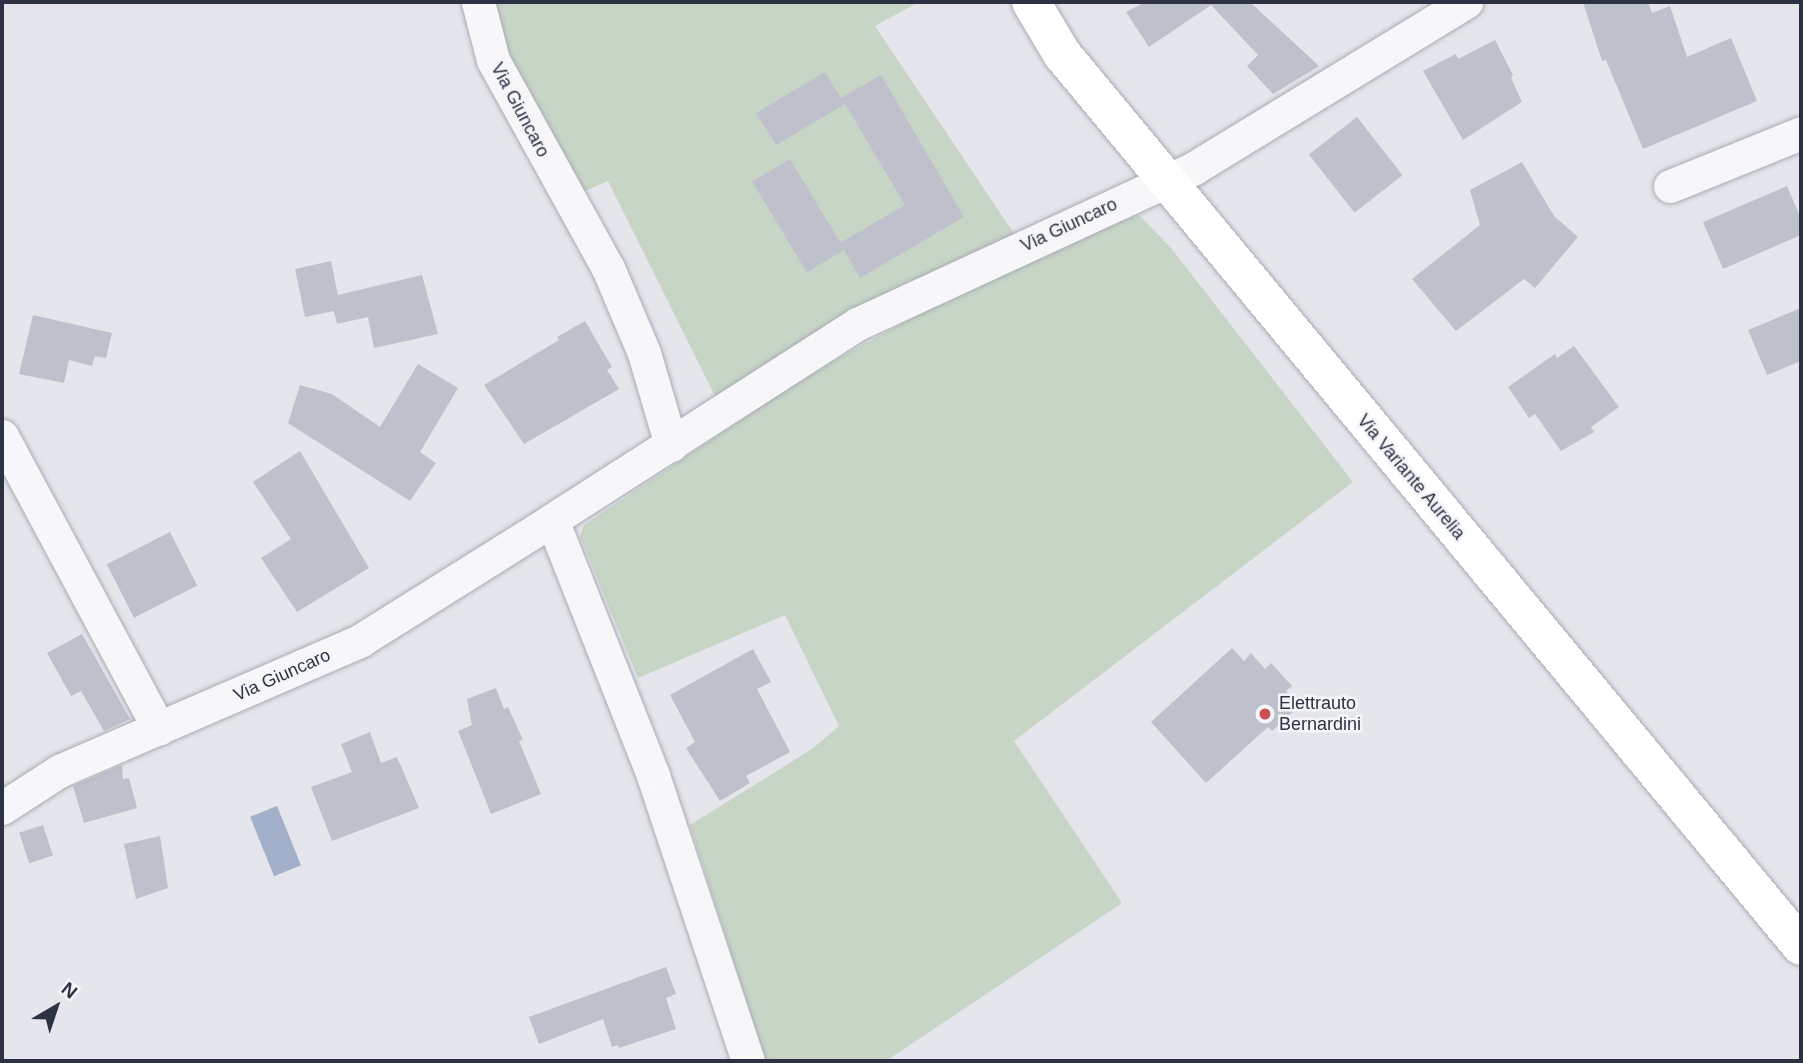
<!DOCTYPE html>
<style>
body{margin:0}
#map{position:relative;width:1803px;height:1063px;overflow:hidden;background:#e4e6eb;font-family:Arial,sans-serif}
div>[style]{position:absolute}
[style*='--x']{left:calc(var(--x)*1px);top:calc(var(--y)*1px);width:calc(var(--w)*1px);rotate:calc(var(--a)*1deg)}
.green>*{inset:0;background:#c7d5c6}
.water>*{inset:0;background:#a1afc9;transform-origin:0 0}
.building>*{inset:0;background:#bec1cb;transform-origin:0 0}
.roads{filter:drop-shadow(0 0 2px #a9acb5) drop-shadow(0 0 2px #a9acb5)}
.minor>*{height:33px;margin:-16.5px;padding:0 16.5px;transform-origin:16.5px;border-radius:16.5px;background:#f7f7fa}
.primary>*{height:38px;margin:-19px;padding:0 19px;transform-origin:19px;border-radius:19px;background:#fff}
.dots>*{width:19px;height:19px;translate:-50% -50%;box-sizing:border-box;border:4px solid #f4f5f9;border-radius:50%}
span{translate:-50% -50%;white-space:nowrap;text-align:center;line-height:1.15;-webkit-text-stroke:5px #f4f5f9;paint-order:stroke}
.street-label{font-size:18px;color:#2c3243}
.poi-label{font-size:18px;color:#2c3243}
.left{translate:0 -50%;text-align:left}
.frame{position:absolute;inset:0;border:4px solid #2c3243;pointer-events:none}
.north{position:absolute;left:21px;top:972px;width:70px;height:70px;-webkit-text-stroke:5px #f4f5f9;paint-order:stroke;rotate:39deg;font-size:19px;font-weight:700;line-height:28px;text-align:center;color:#2c3243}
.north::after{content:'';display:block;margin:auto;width:24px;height:32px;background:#2c3243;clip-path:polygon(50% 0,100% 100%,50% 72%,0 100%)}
</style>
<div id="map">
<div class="green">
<div style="clip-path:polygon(490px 2px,919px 2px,875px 26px,1015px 235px,719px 404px,608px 181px,578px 194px,501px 56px)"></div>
<div style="clip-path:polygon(1139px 215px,1171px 248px,1353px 482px,1014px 741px,1122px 903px,886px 1061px,766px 1061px,690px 825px,812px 749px,839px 726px,785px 615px,638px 678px,580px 536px,584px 525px,799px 381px,862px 345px,992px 275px,1102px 227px)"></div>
</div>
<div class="water">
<div style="left:277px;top:806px;width:64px;height:29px;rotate:68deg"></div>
</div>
<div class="building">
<div style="clip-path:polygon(1145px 2px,1250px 2px,1319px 66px,1273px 94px,1247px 66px,1258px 55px,1211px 5px,1149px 47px,1126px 12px)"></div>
<div style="clip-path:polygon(1583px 2px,1648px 2px,1652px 13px,1670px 6px,1687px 57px,1731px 38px,1757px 101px,1643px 149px,1606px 60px,1602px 61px)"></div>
<div style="clip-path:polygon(1495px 40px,1513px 75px,1511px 78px,1522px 102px,1463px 140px,1423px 71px,1456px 54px,1458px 59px)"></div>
<div style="clip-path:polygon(825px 72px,841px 98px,881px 75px,964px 217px,860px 278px,840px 243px,905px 205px,845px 104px,776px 145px,756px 113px)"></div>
<div style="left:1357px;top:117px;width:74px;height:61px;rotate:52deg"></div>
<div style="left:790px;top:159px;width:106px;height:44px;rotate:59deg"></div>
<div style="clip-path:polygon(1522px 162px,1554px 216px,1578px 237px,1535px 288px,1524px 279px,1456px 331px,1412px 279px,1480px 225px,1470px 190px)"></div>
<div style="clip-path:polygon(1787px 186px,1801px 219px,1801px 235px,1723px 269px,1703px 222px)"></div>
<div style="clip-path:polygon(331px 261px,338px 295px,422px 275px,438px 334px,374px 348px,368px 317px,337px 324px,334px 311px,305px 317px,295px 269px)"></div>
<div style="clip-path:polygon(1801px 308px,1801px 361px,1767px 375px,1748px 330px)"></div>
<div style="clip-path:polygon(33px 315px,112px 333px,106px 358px,95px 356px,92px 366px,69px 360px,64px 383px,19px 374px)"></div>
<div style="clip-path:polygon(585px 321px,612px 367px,607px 370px,619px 389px,524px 444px,484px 385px,559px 340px,557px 337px)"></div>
<div style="clip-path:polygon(1574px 346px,1619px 407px,1591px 427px,1594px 432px,1561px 451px,1535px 414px,1529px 418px,1508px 387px,1555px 354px,1557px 358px)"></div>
<div style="clip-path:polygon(418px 364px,458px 388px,420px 452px,436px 463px,410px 501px,288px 423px,300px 385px,332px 394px,380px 427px)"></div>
<div style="clip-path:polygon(300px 451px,369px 568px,297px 612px,261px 558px,291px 539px,253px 482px)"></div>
<div style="left:170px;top:532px;width:60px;height:71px;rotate:63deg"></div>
<div style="clip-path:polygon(82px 634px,130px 719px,104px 731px,81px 691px,71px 696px,47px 653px)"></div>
<div style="clip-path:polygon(1232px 648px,1244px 661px,1251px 653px,1265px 669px,1271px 663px,1292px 686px,1286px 691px,1300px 705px,1272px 731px,1268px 727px,1206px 783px,1151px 722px)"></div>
<div style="clip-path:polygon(753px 649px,771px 682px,757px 689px,790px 752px,746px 776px,750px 783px,720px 801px,686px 748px,695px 742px,670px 695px)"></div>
<div style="clip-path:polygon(496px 688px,504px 709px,508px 707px,523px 740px,519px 741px,541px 794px,491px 814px,458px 731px,472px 725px,467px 699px)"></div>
<div style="clip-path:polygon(370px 732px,381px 763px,397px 757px,419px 808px,332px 841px,311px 787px,352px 772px,341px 744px)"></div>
<div style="clip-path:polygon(122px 765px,123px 779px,129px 778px,137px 808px,84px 823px,73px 786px)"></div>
<div style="left:43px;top:825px;width:32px;height:25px;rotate:72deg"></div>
<div style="clip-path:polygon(160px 836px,168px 888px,136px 899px,124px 844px)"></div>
<div style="clip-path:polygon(666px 967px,676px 994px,666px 998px,676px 1029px,619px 1048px,618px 1045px,612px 1047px,603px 1019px,539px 1044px,529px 1017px)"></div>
</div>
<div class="roads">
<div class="minor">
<div style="--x:478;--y:2;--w:60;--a:75.5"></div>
<div style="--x:493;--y:60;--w:238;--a:61.1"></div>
<div style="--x:608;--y:268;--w:92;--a:67"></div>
<div style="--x:644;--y:353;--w:96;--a:73.6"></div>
<div style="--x:1670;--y:186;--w:141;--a:-22"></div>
<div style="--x:2;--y:436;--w:332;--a:61.8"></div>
<div style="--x:2;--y:808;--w:68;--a:-33"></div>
<div style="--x:59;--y:771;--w:329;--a:-23.4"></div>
<div style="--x:361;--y:640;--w:226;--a:-32.1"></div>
<div style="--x:748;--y:1061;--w:301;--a:-108.4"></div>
<div style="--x:653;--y:775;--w:274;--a:-111.6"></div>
<div style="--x:552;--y:520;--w:363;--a:-32.7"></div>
<div style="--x:857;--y:324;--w:371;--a:-24.8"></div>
<div style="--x:1194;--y:168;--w:319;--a:-31.4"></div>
</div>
<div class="primary">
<div style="--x:1031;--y:2;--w:61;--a:59.2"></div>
<div style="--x:1062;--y:54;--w:1158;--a:50.36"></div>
</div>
</div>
<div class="dots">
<div style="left:1265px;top:714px;background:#c95052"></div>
</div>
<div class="street-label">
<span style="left:520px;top:110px;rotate:62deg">Via Giuncaro</span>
<span style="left:1069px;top:225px;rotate:-25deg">Via Giuncaro</span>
<span style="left:1411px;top:477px;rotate:50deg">Via Variante Aurelia</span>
<span style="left:282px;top:675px;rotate:-24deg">Via Giuncaro</span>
</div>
<div class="poi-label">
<span class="left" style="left:1279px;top:714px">Elettrauto<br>Bernardini</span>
</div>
<div class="frame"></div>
<div class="north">N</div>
</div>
